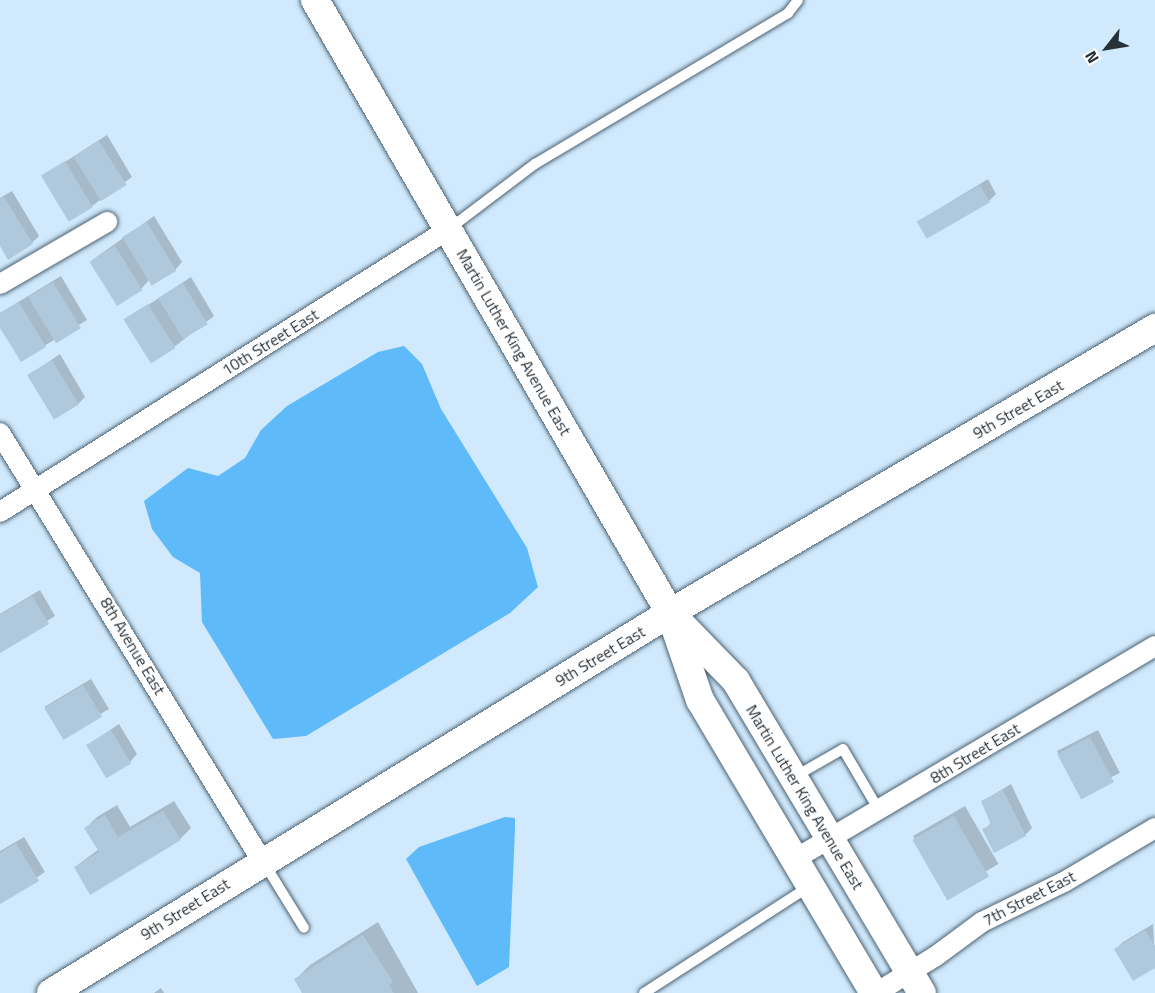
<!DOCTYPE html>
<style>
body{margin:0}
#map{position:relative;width:1155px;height:993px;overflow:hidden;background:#d0e9fc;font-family:"Titillium Web",sans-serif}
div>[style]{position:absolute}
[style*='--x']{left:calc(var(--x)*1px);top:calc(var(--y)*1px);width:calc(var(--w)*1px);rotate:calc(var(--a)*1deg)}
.water>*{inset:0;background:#5ebaf8}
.shadow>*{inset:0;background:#0003;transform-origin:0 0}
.building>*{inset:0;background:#b0c8db;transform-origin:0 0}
.roads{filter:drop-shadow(0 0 2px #4c6272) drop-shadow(0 0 2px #4c6272)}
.lane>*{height:10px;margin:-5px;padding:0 5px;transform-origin:5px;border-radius:5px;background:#fff}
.street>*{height:20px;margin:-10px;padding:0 10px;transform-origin:10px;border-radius:10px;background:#fff}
.secondary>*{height:28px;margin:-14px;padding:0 14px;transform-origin:14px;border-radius:14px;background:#fff}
span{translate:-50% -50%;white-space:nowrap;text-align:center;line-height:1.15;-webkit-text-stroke:5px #fff;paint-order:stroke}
.street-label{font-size:16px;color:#273138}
.north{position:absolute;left:1077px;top:18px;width:60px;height:60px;-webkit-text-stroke:4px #fff;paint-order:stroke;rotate:239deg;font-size:16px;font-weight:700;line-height:24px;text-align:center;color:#273138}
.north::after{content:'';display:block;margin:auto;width:21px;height:27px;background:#273138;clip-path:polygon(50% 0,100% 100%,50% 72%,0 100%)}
</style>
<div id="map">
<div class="water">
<div style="clip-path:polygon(404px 346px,422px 364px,441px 409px,527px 548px,538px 587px,510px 613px,306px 736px,273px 739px,202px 622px,200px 573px,173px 557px,152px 529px,144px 501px,188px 468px,218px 476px,245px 458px,261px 430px,287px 406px,378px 352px)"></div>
<div style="clip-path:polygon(505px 817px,515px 818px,515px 829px,509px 967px,477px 986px,406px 859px,419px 847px)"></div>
</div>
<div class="shadow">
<div style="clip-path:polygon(107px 135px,132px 177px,92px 206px,43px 176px)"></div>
<div style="clip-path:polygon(988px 179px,996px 194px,989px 201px,928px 237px,920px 223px,927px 216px)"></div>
<div style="clip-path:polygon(12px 191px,39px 236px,32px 243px,0 243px,0 198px)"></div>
<div style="clip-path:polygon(154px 216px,182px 262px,175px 270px,149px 280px,141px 289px,91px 261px)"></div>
<div style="clip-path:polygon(61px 276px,87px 320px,21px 360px,0 325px,0 313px)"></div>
<div style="clip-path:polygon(191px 277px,214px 316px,174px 347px,125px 320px)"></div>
<div style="clip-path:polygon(60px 354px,85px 397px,78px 404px,29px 375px)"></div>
<div style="clip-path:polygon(40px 590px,55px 616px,0 651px,0 614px)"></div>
<div style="left:91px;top:679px;width:35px;height:54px;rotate:59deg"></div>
<div style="clip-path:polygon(119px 724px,137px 754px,130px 762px,88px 745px)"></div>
<div style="left:1098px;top:730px;width:48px;height:46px;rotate:63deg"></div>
<div style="clip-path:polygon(1011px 784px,1032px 828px,1025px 835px,984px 830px,992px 822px,983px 801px)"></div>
<div style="clip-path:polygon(174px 801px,191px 828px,180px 839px,75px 867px,99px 849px,86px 828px,97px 817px,117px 805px,130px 827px)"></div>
<div style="left:965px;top:806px;width:67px;height:60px;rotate:60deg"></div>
<div style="clip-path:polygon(24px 837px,45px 872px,0 902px,0 851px)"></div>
<div style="clip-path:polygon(378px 922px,418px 993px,304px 993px,295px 980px,310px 965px)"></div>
<div style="clip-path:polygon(1153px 924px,1155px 966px,1116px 949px,1123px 942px)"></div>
<div style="clip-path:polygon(161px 988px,164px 993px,154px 993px)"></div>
</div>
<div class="building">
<div style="left:99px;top:141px;width:52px;height:30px;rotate:58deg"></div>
<div style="left:65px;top:161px;width:54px;height:28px;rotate:59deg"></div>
<div style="left:980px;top:185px;width:20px;height:73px;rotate:60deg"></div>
<div style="clip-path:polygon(4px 197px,33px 244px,8px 260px,0 246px,0 199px)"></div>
<div style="left:147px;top:222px;width:57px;height:29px;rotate:59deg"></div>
<div style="left:115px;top:246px;width:52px;height:30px;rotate:58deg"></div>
<div style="left:53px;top:282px;width:54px;height:29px;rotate:59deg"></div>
<div style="left:183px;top:283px;width:48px;height:29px;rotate:59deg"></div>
<div style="clip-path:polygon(19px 302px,46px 347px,21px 362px,0 328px,0 313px)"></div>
<div style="left:148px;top:304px;width:52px;height:29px;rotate:58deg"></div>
<div style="left:52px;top:360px;width:52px;height:29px;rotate:59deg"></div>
<div style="clip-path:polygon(32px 596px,49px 624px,0 653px,0 615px)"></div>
<div style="left:83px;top:685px;width:37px;height:45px;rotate:59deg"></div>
<div style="left:111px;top:730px;width:39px;height:29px;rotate:59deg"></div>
<div style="left:1090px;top:737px;width:51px;height:37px;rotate:62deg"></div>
<div style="clip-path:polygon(1003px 790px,1026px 836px,994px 853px,982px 829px,991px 825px,981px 801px)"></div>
<div style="clip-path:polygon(163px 811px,181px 840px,90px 895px,74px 867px,99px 852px,84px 828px,105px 815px,118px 837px)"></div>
<div style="left:954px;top:816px;width:70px;height:48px;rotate:60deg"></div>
<div style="clip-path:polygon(16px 843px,39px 881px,0 904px,0 853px)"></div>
<div style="clip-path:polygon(1145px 930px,1155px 946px,1155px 968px,1133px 981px,1114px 949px)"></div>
<div style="clip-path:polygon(363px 935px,393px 982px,389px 985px,394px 993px,302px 993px,294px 979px)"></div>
</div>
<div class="roads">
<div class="lane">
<div style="--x:449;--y:229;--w:108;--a:-37.1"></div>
<div style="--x:535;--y:164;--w:295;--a:-30.8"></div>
<div style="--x:788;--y:13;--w:16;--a:-52"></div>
<div style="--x:794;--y:777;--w:56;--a:-29.7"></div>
<div style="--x:843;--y:749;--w:71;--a:59.5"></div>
<div style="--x:264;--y:863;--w:76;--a:58.4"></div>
<div style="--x:644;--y:993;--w:197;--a:-32.8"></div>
</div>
<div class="street">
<div style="--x:0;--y:284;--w:124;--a:-30.1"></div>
<div style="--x:0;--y:433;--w:502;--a:58.53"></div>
<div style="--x:0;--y:512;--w:531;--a:-32.22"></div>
<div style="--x:795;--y:859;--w:418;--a:-30.6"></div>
<div style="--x:876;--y:993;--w:70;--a:-31.7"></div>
<div style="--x:936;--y:956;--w:57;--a:-36.5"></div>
<div style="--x:982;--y:922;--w:91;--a:-26"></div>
<div style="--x:1064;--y:882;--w:106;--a:-30.7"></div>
</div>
<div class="secondary">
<div style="--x:315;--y:0;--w:708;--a:59.92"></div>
<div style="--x:670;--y:613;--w:92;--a:71"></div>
<div style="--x:700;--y:700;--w:341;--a:59.3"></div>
<div style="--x:676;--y:619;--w:86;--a:45.9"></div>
<div style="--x:736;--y:681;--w:363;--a:59.2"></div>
<div style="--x:51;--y:993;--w:726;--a:-31.55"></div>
<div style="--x:670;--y:613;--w:563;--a:-30.44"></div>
</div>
</div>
<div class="street-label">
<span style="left:270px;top:342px;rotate:-32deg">10th Street East</span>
<span style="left:514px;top:342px;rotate:60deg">Martin Luther King Avenue East</span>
<span style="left:1018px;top:409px;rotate:-30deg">9th Street East</span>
<span style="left:133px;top:646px;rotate:59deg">8th Avenue East</span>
<span style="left:600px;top:656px;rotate:-31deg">9th Street East</span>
<span style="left:975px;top:753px;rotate:-31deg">8th Street East</span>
<span style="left:805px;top:797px;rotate:59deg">Martin Luther King Avenue East</span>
<span style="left:1029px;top:898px;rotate:-27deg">7th Street East</span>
<span style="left:185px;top:909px;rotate:-32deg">9th Street East</span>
</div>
<div class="north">N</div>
</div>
